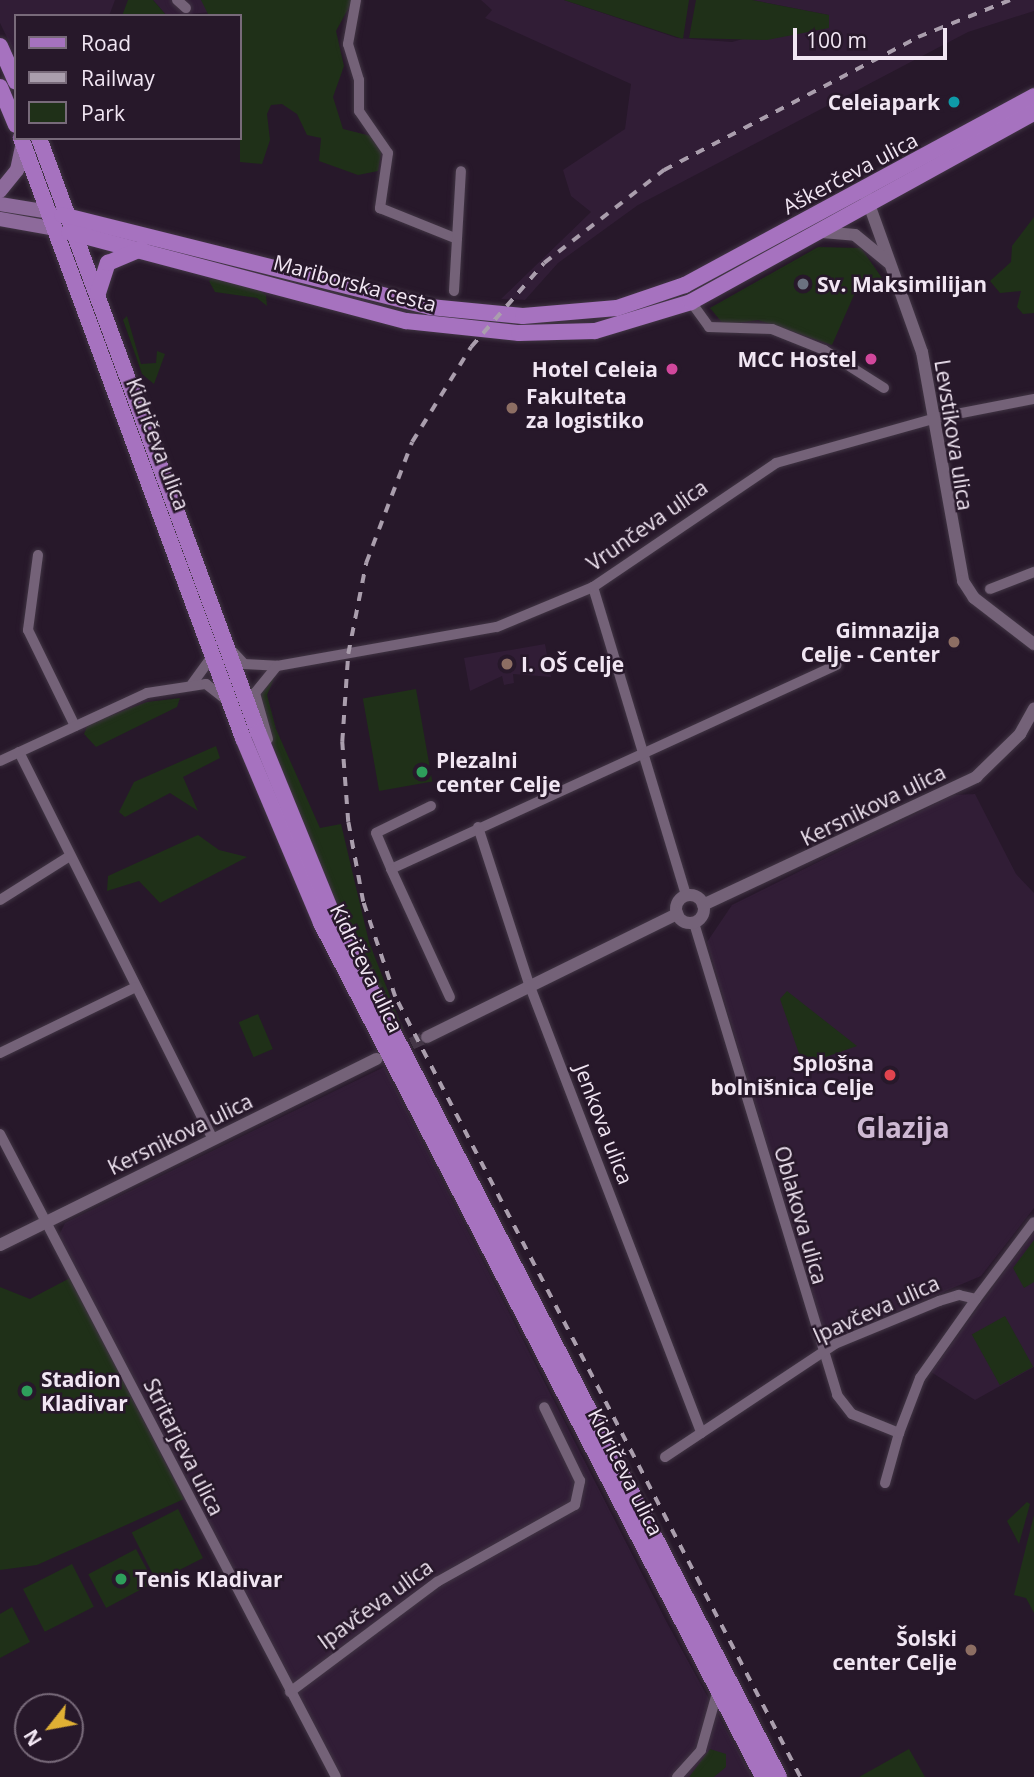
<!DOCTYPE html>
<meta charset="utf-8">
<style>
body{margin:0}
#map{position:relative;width:1034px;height:1777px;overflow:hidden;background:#27182a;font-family:"Open Sans",sans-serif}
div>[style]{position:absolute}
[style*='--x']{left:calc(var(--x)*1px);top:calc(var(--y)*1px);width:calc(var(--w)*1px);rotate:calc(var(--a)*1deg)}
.built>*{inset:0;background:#311d36}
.green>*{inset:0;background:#1f3018;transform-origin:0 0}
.tertiary-tunnel>*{height:12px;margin-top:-6px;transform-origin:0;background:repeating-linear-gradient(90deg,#453748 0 12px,transparent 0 18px)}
.roads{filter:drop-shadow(0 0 2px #413544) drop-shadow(0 0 2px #413544)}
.minor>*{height:10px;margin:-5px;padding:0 5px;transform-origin:5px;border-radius:5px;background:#746278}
.tertiary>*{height:12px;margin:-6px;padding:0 6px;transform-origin:6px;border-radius:6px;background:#746278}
.tertiary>.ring{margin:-6px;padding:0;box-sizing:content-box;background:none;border:12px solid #746278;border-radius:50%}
.secondary>*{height:14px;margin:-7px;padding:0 7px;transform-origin:7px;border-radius:7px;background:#8d6a9b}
.primary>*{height:16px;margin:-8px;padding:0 8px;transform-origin:8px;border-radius:8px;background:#a672bf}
.rail>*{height:3.5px;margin-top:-1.75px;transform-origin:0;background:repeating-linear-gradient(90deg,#aa9ead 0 9px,transparent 0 18px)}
.dots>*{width:19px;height:19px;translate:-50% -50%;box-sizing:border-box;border:4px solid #27182a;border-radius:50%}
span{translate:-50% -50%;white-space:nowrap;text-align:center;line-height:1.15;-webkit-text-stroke:5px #27182a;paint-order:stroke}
.poi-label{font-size:21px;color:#f1e6f3;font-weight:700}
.right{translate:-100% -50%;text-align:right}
.left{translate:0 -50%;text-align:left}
.street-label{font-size:21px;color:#f1e6f3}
.district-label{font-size:28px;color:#ceb9d3;font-weight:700}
.legend{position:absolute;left:14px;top:14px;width:228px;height:126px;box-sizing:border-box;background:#27182a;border:2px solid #786a7a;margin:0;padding:9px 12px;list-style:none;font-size:21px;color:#f1e6f3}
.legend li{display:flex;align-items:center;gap:14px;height:35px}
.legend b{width:35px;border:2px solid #786a7a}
.north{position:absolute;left:14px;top:1693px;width:70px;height:70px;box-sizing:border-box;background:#27182a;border:2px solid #786a7a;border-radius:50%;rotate:239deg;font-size:19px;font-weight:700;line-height:28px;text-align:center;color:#f1e6f3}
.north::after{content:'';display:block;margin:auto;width:24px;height:32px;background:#e0b034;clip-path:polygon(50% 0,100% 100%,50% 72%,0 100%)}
.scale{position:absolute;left:793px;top:28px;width:154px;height:32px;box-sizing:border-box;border:4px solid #f1e6f3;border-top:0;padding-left:9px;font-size:21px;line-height:24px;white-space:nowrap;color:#f1e6f3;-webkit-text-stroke:5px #27182a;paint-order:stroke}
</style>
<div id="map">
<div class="built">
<div style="clip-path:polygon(0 0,115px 0,109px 16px,16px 16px,16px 56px,0 23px)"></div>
<div style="clip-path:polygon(153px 0,201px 0,212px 12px,167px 16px)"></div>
<div style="clip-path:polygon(481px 0,564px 0,677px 38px,732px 42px,829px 15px,752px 0,1034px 0,1034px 11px,968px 32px,638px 205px,558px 263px,525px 300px,501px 299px,591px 212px,571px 196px,563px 170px,625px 129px,631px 84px,485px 18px,492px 10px)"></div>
<div style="clip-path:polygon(545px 644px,551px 677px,513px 674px,514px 683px,504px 685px,502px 676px,470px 691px,464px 658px)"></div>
<div style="clip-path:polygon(975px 794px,1016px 874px,1034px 893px,1034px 1208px,981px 1276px,825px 1342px,707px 942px,732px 905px,953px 795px)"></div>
<div style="clip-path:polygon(384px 1067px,666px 1621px,752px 1777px,335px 1777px,210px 1549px,54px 1245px,65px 1223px)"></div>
<div style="clip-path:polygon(1034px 1231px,1034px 1367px,975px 1400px,931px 1372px)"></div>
</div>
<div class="green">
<div style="clip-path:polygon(128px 0,153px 0,167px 16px,122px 16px)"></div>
<div style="clip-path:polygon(201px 0,353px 0,336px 31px,344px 66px,333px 97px,343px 129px,371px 136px,382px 147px,378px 171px,358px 175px,319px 161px,321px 138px,307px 135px,297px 114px,282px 104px,271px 105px,267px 114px,270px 140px,262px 164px,240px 162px,240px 16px,209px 16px)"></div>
<div style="clip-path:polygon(564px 0,689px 0,683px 39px)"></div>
<div style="clip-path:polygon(696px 0,752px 0,829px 15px,829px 28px,767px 40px,689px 38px)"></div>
<div style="clip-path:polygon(1034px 217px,1034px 313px,1023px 314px,1017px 307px,1021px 291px,1000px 293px,990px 281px,1011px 262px,1012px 246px)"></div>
<div style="clip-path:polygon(818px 247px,861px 248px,882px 278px,861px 279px,832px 345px,758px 320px,724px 325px,710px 308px)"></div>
<div style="clip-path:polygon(214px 278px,255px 288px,266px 295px,267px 306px,257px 298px,215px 292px,209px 281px)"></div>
<div style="clip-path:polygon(127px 316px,141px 364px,156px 363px,157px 351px,165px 354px,154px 384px,142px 374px,123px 320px)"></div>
<div style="clip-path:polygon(276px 674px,267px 695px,276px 729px,320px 828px,341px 824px,369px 942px,404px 1032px,367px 973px,304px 833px,259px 705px,261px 684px)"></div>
<div style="left:416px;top:689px;width:94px;height:54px;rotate:80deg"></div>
<div style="clip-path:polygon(180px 698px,177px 707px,96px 747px,84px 734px,88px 724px,147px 702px)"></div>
<div style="clip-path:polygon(216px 746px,220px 758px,183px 777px,198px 811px,170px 793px,125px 817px,119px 812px,134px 782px)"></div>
<div style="clip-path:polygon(198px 835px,219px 850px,247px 857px,160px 903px,139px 881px,107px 891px,108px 876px)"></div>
<div style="clip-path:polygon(787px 991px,857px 1046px,803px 1065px,780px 999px)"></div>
<div style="left:258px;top:1014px;width:38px;height:21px;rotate:67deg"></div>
<div style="clip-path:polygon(1034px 1240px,1034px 1282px,1024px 1288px,1013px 1268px)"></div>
<div style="clip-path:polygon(70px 1278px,184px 1499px,37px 1565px,0 1570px,0 1287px,30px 1299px)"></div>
<div style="left:1005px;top:1316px;width:58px;height:38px;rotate:61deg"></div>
<div style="clip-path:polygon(1027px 1502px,1030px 1504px,1019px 1544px,1007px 1521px)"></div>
<div style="left:178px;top:1509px;width:55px;height:52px;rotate:63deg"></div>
<div style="clip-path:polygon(1034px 1515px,1034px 1613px,1026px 1598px,1014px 1595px)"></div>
<div style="left:136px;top:1549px;width:38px;height:54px;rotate:62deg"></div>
<div style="left:72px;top:1564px;width:48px;height:55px;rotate:63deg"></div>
<div style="clip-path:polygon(12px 1607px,30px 1642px,0 1658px,0 1614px)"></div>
<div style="clip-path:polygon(710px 1749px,726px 1754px,726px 1767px,714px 1777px,689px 1777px)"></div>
<div style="clip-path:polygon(909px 1749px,925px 1777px,859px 1777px)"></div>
</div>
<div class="tertiary-tunnel">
<div style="--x:395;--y:1051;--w:35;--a:-24"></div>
</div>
<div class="roads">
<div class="minor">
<div style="--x:177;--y:0;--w:12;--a:42"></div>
<div style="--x:356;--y:0;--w:45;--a:100.3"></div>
<div style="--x:348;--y:44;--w:38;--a:73"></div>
<div style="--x:359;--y:80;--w:31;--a:90"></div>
<div style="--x:359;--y:111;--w:51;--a:55.4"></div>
<div style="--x:388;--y:153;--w:56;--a:98.3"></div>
<div style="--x:380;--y:208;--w:83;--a:21.9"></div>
<div style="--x:454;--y:291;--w:120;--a:-86.7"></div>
<div style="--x:691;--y:302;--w:31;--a:54"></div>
<div style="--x:709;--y:327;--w:63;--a:1.8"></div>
<div style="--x:772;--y:329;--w:56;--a:22"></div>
<div style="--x:824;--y:350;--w:71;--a:32.3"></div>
<div style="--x:38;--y:555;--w:76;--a:97.6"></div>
<div style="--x:28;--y:630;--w:107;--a:63.9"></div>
<div style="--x:593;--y:587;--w:323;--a:73.2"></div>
<div style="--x:990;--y:589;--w:47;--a:-21.1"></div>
<div style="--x:233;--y:652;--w:16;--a:47"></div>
<div style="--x:244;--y:664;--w:33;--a:3"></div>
<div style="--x:277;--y:666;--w:223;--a:-10.1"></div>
<div style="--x:497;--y:627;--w:104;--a:-22.6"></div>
<div style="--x:593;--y:587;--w:221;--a:-34.1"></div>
<div style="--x:776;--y:463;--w:166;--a:-15.7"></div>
<div style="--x:936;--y:418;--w:100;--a:-11"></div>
<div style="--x:192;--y:684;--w:34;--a:-54"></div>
<div style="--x:268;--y:739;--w:48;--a:-105.8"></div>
<div style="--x:255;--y:693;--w:35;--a:-51"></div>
<div style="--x:19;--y:752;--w:432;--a:63.4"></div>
<div style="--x:0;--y:761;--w:162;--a:-24.8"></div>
<div style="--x:147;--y:693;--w:60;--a:-8.7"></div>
<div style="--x:206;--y:684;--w:24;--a:38"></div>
<div style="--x:431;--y:806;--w:61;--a:153.9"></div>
<div style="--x:376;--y:833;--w:39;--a:67"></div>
<div style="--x:391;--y:869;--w:490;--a:-24.6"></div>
<div style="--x:478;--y:827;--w:165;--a:72"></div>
<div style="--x:529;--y:984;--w:481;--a:69"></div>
<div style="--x:391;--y:869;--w:141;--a:65.3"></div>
<div style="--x:0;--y:900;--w:83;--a:-32.2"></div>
<div style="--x:694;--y:923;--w:493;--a:73.1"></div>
<div style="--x:837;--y:1395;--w:24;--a:52"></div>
<div style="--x:852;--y:1414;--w:51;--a:22"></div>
<div style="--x:899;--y:1433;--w:52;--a:105.6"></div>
<div style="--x:0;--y:1053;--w:151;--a:-25.9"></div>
<div style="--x:0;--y:1134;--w:725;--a:62.41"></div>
<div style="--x:976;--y:1299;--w:96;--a:-53"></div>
<div style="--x:665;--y:1457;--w:204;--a:-33.6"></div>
<div style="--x:835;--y:1344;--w:113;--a:-22.5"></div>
<div style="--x:939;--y:1301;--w:21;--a:-17"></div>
<div style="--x:959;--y:1295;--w:17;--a:13"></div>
<div style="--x:976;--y:1299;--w:97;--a:125.3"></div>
<div style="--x:920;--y:1378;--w:59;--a:110.9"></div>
<div style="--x:290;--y:1692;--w:184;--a:-36.8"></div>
<div style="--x:437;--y:1582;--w:158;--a:-29.2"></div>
<div style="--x:575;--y:1505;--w:25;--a:-78"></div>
<div style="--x:580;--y:1481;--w:82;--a:-115.9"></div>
<div style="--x:677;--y:1777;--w:36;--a:-48"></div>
<div style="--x:701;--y:1750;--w:59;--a:-74.3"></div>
</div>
<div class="tertiary">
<div style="--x:865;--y:193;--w:169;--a:70.3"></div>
<div style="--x:922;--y:352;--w:233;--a:79.8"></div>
<div style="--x:963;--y:581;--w:20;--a:57"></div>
<div style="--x:974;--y:598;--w:76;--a:37.5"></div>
<div style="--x:822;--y:232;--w:33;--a:5"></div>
<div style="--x:855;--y:235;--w:43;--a:39.3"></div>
<div class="ring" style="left:676px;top:895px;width:16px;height:16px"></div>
<div style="--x:703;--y:905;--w:302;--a:-25.1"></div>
<div style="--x:976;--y:777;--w:62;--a:-44.3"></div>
<div style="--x:1020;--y:734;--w:29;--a:-61"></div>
<div style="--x:427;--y:1037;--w:279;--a:-26.2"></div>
<div style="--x:0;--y:1245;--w:420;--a:-26.3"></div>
</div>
<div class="secondary">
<div style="--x:0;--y:191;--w:27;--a:-51"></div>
<div style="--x:17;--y:170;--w:29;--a:-78"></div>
<div style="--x:0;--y:204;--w:51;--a:9.1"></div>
<div style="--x:0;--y:219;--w:57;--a:10.1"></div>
</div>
<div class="primary">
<div style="--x:0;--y:46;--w:39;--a:66"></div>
<div style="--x:0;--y:87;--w:41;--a:67.2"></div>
<div style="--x:21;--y:138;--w:640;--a:69.7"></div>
<div style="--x:243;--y:738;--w:201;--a:67.1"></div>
<div style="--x:321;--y:923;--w:962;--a:62.64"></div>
<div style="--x:39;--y:138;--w:633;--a:69.76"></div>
<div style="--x:258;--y:732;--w:201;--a:67.8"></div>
<div style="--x:334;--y:918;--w:967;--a:62.61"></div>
<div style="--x:62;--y:215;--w:379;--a:14"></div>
<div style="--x:430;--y:307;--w:93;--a:5.5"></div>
<div style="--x:523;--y:316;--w:94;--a:-4.9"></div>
<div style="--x:617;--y:308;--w:72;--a:-18.7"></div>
<div style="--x:685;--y:285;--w:397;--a:-28.4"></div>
<div style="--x:69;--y:232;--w:349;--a:14.8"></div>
<div style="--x:406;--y:321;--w:114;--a:6.1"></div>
<div style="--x:519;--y:333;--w:76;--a:-1.5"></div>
<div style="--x:595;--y:331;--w:100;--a:-16.8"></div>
<div style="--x:691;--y:302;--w:392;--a:-28.9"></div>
<div style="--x:98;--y:293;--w:32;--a:-72"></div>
<div style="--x:108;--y:263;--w:36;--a:-23"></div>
</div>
</div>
<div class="rail">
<div style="--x:800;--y:1777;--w:879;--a:-117.44"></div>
<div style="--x:395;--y:997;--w:100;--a:-108.6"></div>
<div style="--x:363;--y:902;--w:81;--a:-100.6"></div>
<div style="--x:348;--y:822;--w:80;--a:-94.3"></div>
<div style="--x:342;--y:742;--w:88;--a:-86.1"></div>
<div style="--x:348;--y:654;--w:93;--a:-78.8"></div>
<div style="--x:366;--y:563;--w:129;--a:-69.2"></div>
<div style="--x:412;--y:442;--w:112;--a:-58.2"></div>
<div style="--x:471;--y:347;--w:111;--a:-49"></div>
<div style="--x:544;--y:263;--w:152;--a:-37.8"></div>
<div style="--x:664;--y:170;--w:287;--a:-27.6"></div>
<div style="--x:918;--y:37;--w:99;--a:-21.9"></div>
</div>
<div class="dots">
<div style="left:954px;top:102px;background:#0f9aa8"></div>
<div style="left:803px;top:284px;background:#6b7280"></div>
<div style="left:871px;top:359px;background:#d1479c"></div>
<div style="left:672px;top:369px;background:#d1479c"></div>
<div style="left:512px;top:408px;background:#8d6e63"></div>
<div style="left:954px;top:642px;background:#8d6e63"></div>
<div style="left:507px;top:664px;background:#8d6e63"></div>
<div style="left:422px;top:772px;background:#2e9e5b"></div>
<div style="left:890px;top:1075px;background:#e0444e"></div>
<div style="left:27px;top:1391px;background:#2e9e5b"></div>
<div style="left:121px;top:1579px;background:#2e9e5b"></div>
<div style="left:971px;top:1650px;background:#8d6e63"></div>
</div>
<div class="poi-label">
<span class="right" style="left:940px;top:102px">Celeiapark</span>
<span class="left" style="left:817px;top:284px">Sv. Maksimilijan</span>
<span class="right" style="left:857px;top:359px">MCC Hostel</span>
<span class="right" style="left:658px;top:369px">Hotel Celeia</span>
<span class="left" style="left:526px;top:408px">Fakulteta<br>za logistiko</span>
<span class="right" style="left:940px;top:642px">Gimnazija<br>Celje - Center</span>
<span class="left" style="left:521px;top:664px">I. OŠ Celje</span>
<span class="left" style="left:436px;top:772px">Plezalni<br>center Celje</span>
<span class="right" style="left:874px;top:1075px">Splošna<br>bolnišnica Celje</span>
<span class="left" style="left:41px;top:1391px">Stadion<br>Kladivar</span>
<span class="left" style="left:135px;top:1579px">Tenis Kladivar</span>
<span class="right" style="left:957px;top:1650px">Šolski<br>center Celje</span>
</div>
<div class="street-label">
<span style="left:850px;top:173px;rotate:-28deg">Aškerčeva ulica</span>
<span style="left:355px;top:283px;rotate:15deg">Mariborska cesta</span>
<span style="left:954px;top:435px;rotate:81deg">Levstikova ulica</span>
<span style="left:158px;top:444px;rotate:69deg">Kidričeva ulica</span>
<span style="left:647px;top:525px;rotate:-35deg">Vrunčeva ulica</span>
<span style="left:873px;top:805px;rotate:-26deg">Kersnikova ulica</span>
<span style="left:367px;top:968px;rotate:64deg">Kidričeva ulica</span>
<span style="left:604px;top:1124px;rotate:69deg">Jenkova ulica</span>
<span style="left:180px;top:1134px;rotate:-26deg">Kersnikova ulica</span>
<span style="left:801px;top:1215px;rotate:74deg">Oblakova ulica</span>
<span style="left:876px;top:1309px;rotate:-24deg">Ipavčeva ulica</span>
<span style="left:184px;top:1447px;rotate:63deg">Stritarjeva ulica</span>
<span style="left:626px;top:1472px;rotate:63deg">Kidričeva ulica</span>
<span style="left:375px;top:1604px;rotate:-36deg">Ipavčeva ulica</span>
</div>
<div class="district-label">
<span style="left:903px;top:1127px">Glazija</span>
</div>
<ul class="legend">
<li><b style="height:9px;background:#a672bf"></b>Road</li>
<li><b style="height:9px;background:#aa9ead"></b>Railway</li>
<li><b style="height:19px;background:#1f3018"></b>Park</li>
</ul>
<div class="north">N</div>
<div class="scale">100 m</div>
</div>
